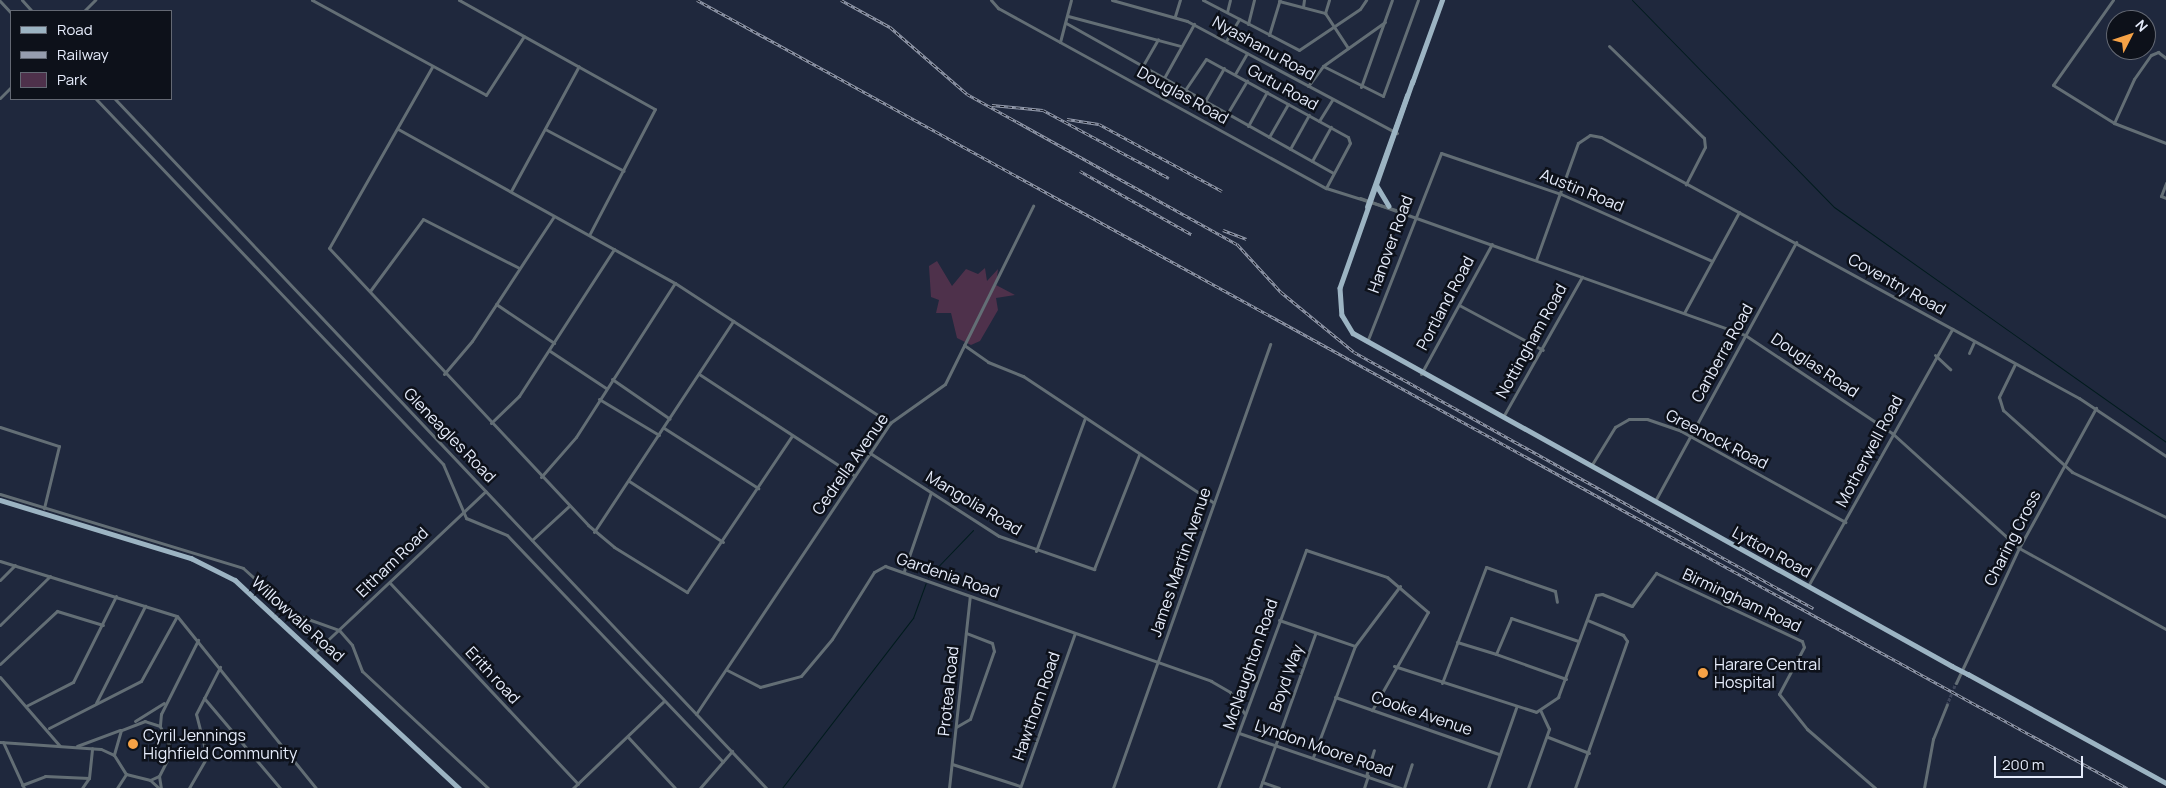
<!DOCTYPE html>
<style>
body{margin:0}
#map{position:relative;width:2166px;height:788px;overflow:hidden;background:#1f283d;font-family:Manrope,sans-serif}
div>[style]{position:absolute}
[style*='--x']{left:calc(var(--x)*1px);top:calc(var(--y)*1px);width:calc(var(--w)*1px);rotate:calc(var(--a)*1deg)}
.green>*{inset:0;background:#4e314b}
.stream>*{height:1px;margin:-0.5px;padding:0 0.5px;transform-origin:0.5px;border-radius:0.5px;background:#001b1d}
.minor-tunnel>*{height:3px;margin-top:-1.5px;transform-origin:0;background:repeating-linear-gradient(90deg,#3d455a 0 3px,transparent 0 4.5px)}
.minor>*{height:3px;margin:-1.5px;padding:0 1.5px;transform-origin:1.5px;border-radius:1.5px;background:#636e75}
.major>*{height:4.5px;margin:-2.25px;padding:0 2.25px;transform-origin:2.25px;border-radius:2.25px;background:#9cb4c3}
.rail>*{height:3px;margin-top:-1.5px;transform-origin:0;background:repeating-linear-gradient(90deg,#0d111a 0 4px,#969dae 0 8px);box-sizing:border-box;border-block:1px solid #969dae}
.major-bridge>*{height:4.5px;margin:-2.25px;padding:0 2.25px;transform-origin:2.25px;border-radius:2.25px;background:#9cb4c3}
.dots>*{width:14px;height:14px;translate:-50% -50%;box-sizing:border-box;border:2px solid #0d111a;border-radius:50%}
span{translate:-50% -50%;white-space:nowrap;text-align:center;line-height:1.15;-webkit-text-stroke:5px #0d111a;paint-order:stroke}
.street-label{font-size:16px;color:#e6ecfb}
.poi-label{font-size:16px;color:#e6ecfb}
.left{translate:0 -50%;text-align:left}
.legend{position:absolute;left:10px;top:10px;width:162px;height:90px;box-sizing:border-box;background:#0d111a;border:1px solid #646974;margin:0;padding:6px 9px;list-style:none;font-size:15px;color:#e6ecfb}
.legend li{display:flex;align-items:center;gap:10px;height:25px}
.legend b{width:25px;border:1px solid #646974}
.north{position:absolute;left:2106px;top:10px;width:50px;height:50px;box-sizing:border-box;background:#0d111a;border:1px solid #646974;border-radius:50%;rotate:49deg;font-size:14px;font-weight:700;line-height:20px;text-align:center;color:#e6ecfb}
.north::after{content:'';display:block;margin:auto;width:18px;height:22px;background:#f6a246;clip-path:polygon(50% 0,100% 100%,50% 72%,0 100%)}
.scale{position:absolute;left:1994px;top:756px;width:89px;height:22px;box-sizing:border-box;border:2px solid #e6ecfb;border-top:0;padding-left:6px;font-size:15px;line-height:18px;white-space:nowrap;color:#e6ecfb;-webkit-text-stroke:4px #0d111a;paint-order:stroke}
</style>
<div id="map">
<div class="green">
<div style="clip-path:polygon(937px 261px,952px 286px,966px 269px,978px 274px,985px 268px,987px 281px,998px 269px,996px 285px,1015px 295px,996px 298px,998px 310px,980px 341px,971px 345px,957px 338px,951px 313px,936px 313px,939px 300px,931px 297px,929px 266px)"></div>
</div>
<div class="stream">
<div style="--x:1632;--y:0;--w:289;--a:45.7"></div>
<div style="--x:1834;--y:207;--w:407;--a:35.3"></div>
<div style="--x:928;--y:577;--w:65;--a:-46.2"></div>
<div style="--x:782;--y:788;--w:215;--a:-52.4"></div>
<div style="--x:913;--y:618;--w:37;--a:-70"></div>
</div>
<div class="minor-tunnel">
<div style="--x:1947;--y:705;--w:24;--a:-68"></div>
</div>
<div class="minor">
<div style="--x:22;--y:0;--w:15;--a:48"></div>
<div style="--x:312;--y:0;--w:198;--a:28.6"></div>
<div style="--x:486;--y:95;--w:70;--a:-57.2"></div>
<div style="--x:459;--y:0;--w:224;--a:29.1"></div>
<div style="--x:655;--y:109;--w:142;--a:117.6"></div>
<div style="--x:991;--y:0;--w:11;--a:49"></div>
<div style="--x:998;--y:8;--w:374;--a:28.8"></div>
<div style="--x:1326;--y:188;--w:77;--a:17.5"></div>
<div style="--x:1112;--y:0;--w:78;--a:15.6"></div>
<div style="--x:1187;--y:21;--w:238;--a:28.1"></div>
<div style="--x:1203;--y:0;--w:108;--a:27.5"></div>
<div style="--x:1299;--y:50;--w:73;--a:-33.9"></div>
<div style="--x:1360;--y:9;--w:11;--a:-56"></div>
<div style="--x:1329;--y:0;--w:14;--a:107"></div>
<div style="--x:1325;--y:13;--w:42;--a:56.7"></div>
<div style="--x:2113;--y:0;--w:104;--a:125.2"></div>
<div style="--x:2053;--y:85;--w:72;--a:31.9"></div>
<div style="--x:2114;--y:123;--w:56;--a:21"></div>
<div style="--x:0;--y:1;--w:16;--a:47"></div>
<div style="--x:1279;--y:1;--w:48;--a:14.6"></div>
<div style="--x:1303;--y:7;--w:7;--a:-82"></div>
<div style="--x:84;--y:11;--w:16;--a:-45"></div>
<div style="--x:1227;--y:12;--w:12;--a:-76"></div>
<div style="--x:1068;--y:16;--w:117;--a:14.9"></div>
<div style="--x:1175;--y:16;--w:17;--a:-73"></div>
<div style="--x:1066;--y:23;--w:306;--a:29.3"></div>
<div style="--x:1248;--y:24;--w:25;--a:-76"></div>
<div style="--x:1269;--y:35;--w:37;--a:-73"></div>
<div style="--x:1226;--y:41;--w:26;--a:-59"></div>
<div style="--x:1060;--y:42;--w:43;--a:-75.3"></div>
<div style="--x:1609;--y:46;--w:132;--a:44.1"></div>
<div style="--x:1704;--y:138;--w:9;--a:84"></div>
<div style="--x:1705;--y:147;--w:42;--a:117.2"></div>
<div style="--x:1323;--y:66;--w:67;--a:26.6"></div>
<div style="--x:1383;--y:96;--w:102;--a:-70"></div>
<div style="--x:432;--y:67;--w:208;--a:119.6"></div>
<div style="--x:329;--y:248;--w:379;--a:46.9"></div>
<div style="--x:588;--y:525;--w:34;--a:40"></div>
<div style="--x:614;--y:547;--w:86;--a:31.7"></div>
<div style="--x:687;--y:592;--w:188;--a:-56.1"></div>
<div style="--x:1142;--y:67;--w:32;--a:-60"></div>
<div style="--x:1235;--y:74;--w:24;--a:-60"></div>
<div style="--x:1164;--y:78;--w:62;--a:-60.9"></div>
<div style="--x:1308;--y:86;--w:25;--a:-53"></div>
<div style="--x:1323;--y:66;--w:76;--a:-35.4"></div>
<div style="--x:1361;--y:87;--w:92;--a:-70.4"></div>
<div style="--x:1185;--y:90;--w:37;--a:-56"></div>
<div style="--x:1206;--y:59;--w:162;--a:28.8"></div>
<div style="--x:1348;--y:137;--w:6;--a:72"></div>
<div style="--x:1350;--y:143;--w:51;--a:118.1"></div>
<div style="--x:0;--y:98;--w:16;--a:-45"></div>
<div style="--x:96;--y:99;--w:504;--a:46.45"></div>
<div style="--x:443;--y:464;--w:59;--a:66.9"></div>
<div style="--x:466;--y:518;--w:44;--a:22.5"></div>
<div style="--x:507;--y:535;--w:313;--a:46.4"></div>
<div style="--x:115;--y:99;--w:948;--a:46.62"></div>
<div style="--x:1205;--y:101;--w:38;--a:-60"></div>
<div style="--x:1227;--y:114;--w:39;--a:-59"></div>
<div style="--x:1319;--y:121;--w:25;--a:-58"></div>
<div style="--x:2114;--y:123;--w:48;--a:-65.6"></div>
<div style="--x:2134;--y:79;--w:29;--a:-55"></div>
<div style="--x:2151;--y:55;--w:8;--a:-23"></div>
<div style="--x:2158;--y:52;--w:10;--a:37"></div>
<div style="--x:1248;--y:126;--w:39;--a:-61"></div>
<div style="--x:398;--y:129;--w:317;--a:29.1"></div>
<div style="--x:675;--y:283;--w:257;--a:33.1"></div>
<div style="--x:545;--y:129;--w:89;--a:28"></div>
<div style="--x:1269;--y:137;--w:38;--a:-60"></div>
<div style="--x:1290;--y:149;--w:39;--a:-61"></div>
<div style="--x:1312;--y:161;--w:39;--a:-61"></div>
<div style="--x:2166;--y:183;--w:14;--a:111"></div>
<div style="--x:2161;--y:196;--w:5;--a:22"></div>
<div style="--x:511;--y:191;--w:142;--a:-61.5"></div>
<div style="--x:1360;--y:198;--w:409;--a:19.6"></div>
<div style="--x:1745;--y:335;--w:177;--a:33.7"></div>
<div style="--x:1892;--y:433;--w:171;--a:42.2"></div>
<div style="--x:2019;--y:548;--w:168;--a:28.9"></div>
<div style="--x:1536;--y:260;--w:124;--a:-70.3"></div>
<div style="--x:1578;--y:143;--w:14;--a:-34"></div>
<div style="--x:1590;--y:135;--w:11;--a:10"></div>
<div style="--x:1601;--y:137;--w:545;--a:28.64"></div>
<div style="--x:2079;--y:398;--w:105;--a:33.7"></div>
<div style="--x:370;--y:291;--w:89;--a:-53.6"></div>
<div style="--x:423;--y:219;--w:108;--a:27"></div>
<div style="--x:496;--y:304;--w:70;--a:33.9"></div>
<div style="--x:1459;--y:305;--w:95;--a:28.2"></div>
<div style="--x:1684;--y:313;--w:115;--a:-61.4"></div>
<div style="--x:1367;--y:342;--w:203;--a:-68.6"></div>
<div style="--x:1441;--y:153;--w:127;--a:18.9"></div>
<div style="--x:1561;--y:194;--w:165;--a:23.9"></div>
<div style="--x:964;--y:345;--w:29;--a:35"></div>
<div style="--x:988;--y:362;--w:38;--a:22"></div>
<div style="--x:1023;--y:376;--w:229;--a:33.6"></div>
<div style="--x:550;--y:351;--w:67;--a:33.5"></div>
<div style="--x:1969;--y:353;--w:12;--a:-66"></div>
<div style="--x:1935;--y:355;--w:21;--a:43"></div>
<div style="--x:2015;--y:364;--w:37;--a:116"></div>
<div style="--x:1999;--y:397;--w:14;--a:73"></div>
<div style="--x:2003;--y:410;--w:93;--a:41.9"></div>
<div style="--x:2072;--y:472;--w:104;--a:25.6"></div>
<div style="--x:444;--y:374;--w:43;--a:-49.7"></div>
<div style="--x:472;--y:341;--w:149;--a:-56.7"></div>
<div style="--x:699;--y:374;--w:186;--a:33.2"></div>
<div style="--x:1421;--y:374;--w:148;--a:-61.4"></div>
<div style="--x:612;--y:379;--w:70;--a:34.6"></div>
<div style="--x:599;--y:399;--w:70;--a:31"></div>
<div style="--x:1503;--y:417;--w:161;--a:-60.6"></div>
<div style="--x:491;--y:423;--w:39;--a:-44"></div>
<div style="--x:519;--y:396;--w:175;--a:-57.1"></div>
<div style="--x:0;--y:427;--w:62;--a:17.9"></div>
<div style="--x:59;--y:446;--w:64;--a:103.6"></div>
<div style="--x:664;--y:428;--w:112;--a:32.6"></div>
<div style="--x:870;--y:453;--w:153;--a:32.8"></div>
<div style="--x:999;--y:536;--w:101;--a:19.2"></div>
<div style="--x:1094;--y:569;--w:123;--a:-68.5"></div>
<div style="--x:1591;--y:466;--w:46;--a:-58.4"></div>
<div style="--x:1615;--y:427;--w:16;--a:-30"></div>
<div style="--x:1629;--y:419;--w:18;--a:0"></div>
<div style="--x:1647;--y:419;--w:36;--a:19"></div>
<div style="--x:1681;--y:431;--w:188;--a:29"></div>
<div style="--x:541;--y:477;--w:53;--a:-48.8"></div>
<div style="--x:576;--y:437;--w:183;--a:-57.3"></div>
<div style="--x:629;--y:481;--w:112;--a:33"></div>
<div style="--x:0;--y:494;--w:254;--a:16.9"></div>
<div style="--x:243;--y:568;--w:69;--a:42"></div>
<div style="--x:294;--y:614;--w:48;--a:19.6"></div>
<div style="--x:339;--y:630;--w:20;--a:49"></div>
<div style="--x:352;--y:645;--w:28;--a:69"></div>
<div style="--x:362;--y:671;--w:172;--a:42.9"></div>
<div style="--x:1655;--y:501;--w:295;--a:-61.4"></div>
<div style="--x:594;--y:532;--w:253;--a:-56.6"></div>
<div style="--x:532;--y:540;--w:50;--a:-42.6"></div>
<div style="--x:1036;--y:551;--w:142;--a:-69.8"></div>
<div style="--x:0;--y:561;--w:185;--a:17.3"></div>
<div style="--x:177;--y:616;--w:221;--a:51.1"></div>
<div style="--x:904;--y:571;--w:83;--a:-71.1"></div>
<div style="--x:0;--y:580;--w:21;--a:-45"></div>
<div style="--x:390;--y:583;--w:275;--a:46.9"></div>
<div style="--x:1808;--y:586;--w:295;--a:-60.7"></div>
<div style="--x:1279;--y:620;--w:80;--a:18.9"></div>
<div style="--x:0;--y:625;--w:70;--a:-44.4"></div>
<div style="--x:1457;--y:642;--w:41;--a:17.1"></div>
<div style="--x:316;--y:651;--w:233;--a:-43.3"></div>
<div style="--x:0;--y:664;--w:78;--a:-42.9"></div>
<div style="--x:57;--y:611;--w:48;--a:16.9"></div>
<div style="--x:1394;--y:666;--w:149;--a:17.9"></div>
<div style="--x:1536;--y:712;--w:27;--a:-34"></div>
<div style="--x:1558;--y:697;--w:109;--a:-69.6"></div>
<div style="--x:1596;--y:595;--w:6;--a:-9"></div>
<div style="--x:1602;--y:594;--w:32;--a:22"></div>
<div style="--x:1632;--y:606;--w:41;--a:-54"></div>
<div style="--x:1656;--y:573;--w:161;--a:25"></div>
<div style="--x:1802;--y:641;--w:6;--a:72"></div>
<div style="--x:1804;--y:647;--w:53;--a:118"></div>
<div style="--x:1779;--y:694;--w:45;--a:51.3"></div>
<div style="--x:1807;--y:729;--w:90;--a:40.9"></div>
<div style="--x:727;--y:670;--w:37;--a:27"></div>
<div style="--x:760;--y:687;--w:42;--a:-15"></div>
<div style="--x:801;--y:676;--w:48;--a:-50"></div>
<div style="--x:832;--y:639;--w:79;--a:-57.9"></div>
<div style="--x:874;--y:572;--w:13;--a:-29"></div>
<div style="--x:885;--y:566;--w:346;--a:19.4"></div>
<div style="--x:1211;--y:681;--w:22;--a:30"></div>
<div style="--x:1230;--y:692;--w:27;--a:56"></div>
<div style="--x:0;--y:677;--w:91;--a:49"></div>
<div style="--x:1566;--y:679;--w:74;--a:-160.3"></div>
<div style="--x:1496;--y:654;--w:39;--a:-67"></div>
<div style="--x:1511;--y:618;--w:71;--a:18.9"></div>
<div style="--x:1442;--y:683;--w:124;--a:-69.2"></div>
<div style="--x:1486;--y:567;--w:73;--a:19.2"></div>
<div style="--x:1555;--y:591;--w:11;--a:80"></div>
<div style="--x:1956;--y:683;--w:149;--a:-65"></div>
<div style="--x:2019;--y:548;--w:160;--a:-61.2"></div>
<div style="--x:1335;--y:697;--w:174;--a:19.2"></div>
<div style="--x:204;--y:698;--w:118;--a:49.8"></div>
<div style="--x:96;--y:703;--w:109;--a:-63.2"></div>
<div style="--x:26;--y:706;--w:53;--a:-27.1"></div>
<div style="--x:73;--y:682;--w:96;--a:-63.4"></div>
<div style="--x:696;--y:714;--w:350;--a:-56.3"></div>
<div style="--x:890;--y:423;--w:67;--a:-35.3"></div>
<div style="--x:945;--y:384;--w:199;--a:-63.7"></div>
<div style="--x:135;--y:721;--w:34;--a:-32"></div>
<div style="--x:160;--y:725;--w:11;--a:-85"></div>
<div style="--x:161;--y:714;--w:83;--a:-63.4"></div>
<div style="--x:956;--y:727;--w:16;--a:-30"></div>
<div style="--x:970;--y:719;--w:72;--a:-70.6"></div>
<div style="--x:994;--y:651;--w:8;--a:-104"></div>
<div style="--x:992;--y:643;--w:28;--a:-159"></div>
<div style="--x:49;--y:728;--w:103;--a:-27.1"></div>
<div style="--x:141;--y:681;--w:74;--a:-61"></div>
<div style="--x:1239;--y:733;--w:171;--a:18.8"></div>
<div style="--x:628;--y:737;--w:69;--a:47.3"></div>
<div style="--x:1548;--y:737;--w:44;--a:21.3"></div>
<div style="--x:0;--y:742;--w:101;--a:4"></div>
<div style="--x:101;--y:749;--w:14;--a:25"></div>
<div style="--x:114;--y:755;--w:22;--a:58"></div>
<div style="--x:126;--y:774;--w:25;--a:14"></div>
<div style="--x:150;--y:780;--w:10;--a:-24"></div>
<div style="--x:159;--y:776;--w:28;--a:-63"></div>
<div style="--x:172;--y:751;--w:28;--a:-116"></div>
<div style="--x:160;--y:726;--w:16;--a:-162"></div>
<div style="--x:145;--y:721;--w:26;--a:159"></div>
<div style="--x:121;--y:730;--w:26;--a:106"></div>
<div style="--x:3;--y:742;--w:51;--a:65.5"></div>
<div style="--x:77;--y:746;--w:46;--a:-20.4"></div>
<div style="--x:1313;--y:757;--w:119;--a:-69.3"></div>
<div style="--x:1355;--y:646;--w:75;--a:-53.1"></div>
<div style="--x:952;--y:764;--w:71;--a:17.9"></div>
<div style="--x:159;--y:776;--w:12;--a:81"></div>
<div style="--x:1366;--y:776;--w:27;--a:-73"></div>
<div style="--x:150;--y:780;--w:12;--a:42"></div>
<div style="--x:1262;--y:782;--w:18;--a:19"></div>
<div style="--x:22;--y:785;--w:25;--a:-21"></div>
<div style="--x:45;--y:776;--w:44;--a:2.6"></div>
<div style="--x:82;--y:788;--w:12;--a:-55"></div>
<div style="--x:89;--y:778;--w:30;--a:-84"></div>
<div style="--x:117;--y:788;--w:17;--a:-57"></div>
<div style="--x:189;--y:788;--w:36;--a:-60"></div>
<div style="--x:207;--y:757;--w:44;--a:-104.3"></div>
<div style="--x:196;--y:714;--w:53;--a:-62.9"></div>
<div style="--x:573;--y:788;--w:126;--a:-43.7"></div>
<div style="--x:700;--y:788;--w:49;--a:-49.1"></div>
<div style="--x:949;--y:788;--w:193;--a:-83.8"></div>
<div style="--x:1020;--y:788;--w:164;--a:-70.5"></div>
<div style="--x:1113;--y:788;--w:471;--a:-70.5"></div>
<div style="--x:1218;--y:788;--w:254;--a:-69.7"></div>
<div style="--x:1306;--y:550;--w:85;--a:18.4"></div>
<div style="--x:1387;--y:577;--w:54;--a:40.5"></div>
<div style="--x:1428;--y:612;--w:113;--a:119.7"></div>
<div style="--x:1260;--y:788;--w:164;--a:-70.3"></div>
<div style="--x:1364;--y:788;--w:13;--a:-72"></div>
<div style="--x:1404;--y:788;--w:25;--a:-72"></div>
<div style="--x:1488;--y:788;--w:85;--a:-70.7"></div>
<div style="--x:1528;--y:788;--w:63;--a:-70.4"></div>
<div style="--x:1549;--y:729;--w:21;--a:-115"></div>
<div style="--x:1575;--y:788;--w:156;--a:-70.5"></div>
<div style="--x:1627;--y:641;--w:7;--a:-124"></div>
<div style="--x:1623;--y:635;--w:39;--a:-157"></div>
<div style="--x:1924;--y:788;--w:50;--a:-79.6"></div>
<div style="--x:1933;--y:739;--w:37;--a:-68"></div>
</div>
<div class="major">
<div style="--x:1413;--y:81;--w:219;--a:109.4"></div>
<div style="--x:1340;--y:288;--w:27;--a:86"></div>
<div style="--x:1342;--y:315;--w:21;--a:59"></div>
<div style="--x:1353;--y:333;--w:685;--a:29.07"></div>
<div style="--x:1412;--y:83;--w:88;--a:-70.1"></div>
<div style="--x:1377;--y:186;--w:23;--a:59"></div>
<div style="--x:1367;--y:207;--w:119;--a:-70.3"></div>
<div style="--x:0;--y:500;--w:200;--a:16.9"></div>
<div style="--x:191;--y:558;--w:49;--a:26.6"></div>
<div style="--x:235;--y:580;--w:306;--a:42.9"></div>
<div style="--x:1968;--y:674;--w:226;--a:28.8"></div>
</div>
<div class="rail">
<div style="--x:697;--y:0;--w:1633;--a:28.86"></div>
<div style="--x:841;--y:0;--w:56;--a:28.9"></div>
<div style="--x:890;--y:27;--w:102;--a:41"></div>
<div style="--x:967;--y:94;--w:309;--a:29.1"></div>
<div style="--x:1237;--y:244;--w:65;--a:47.5"></div>
<div style="--x:1281;--y:292;--w:94;--a:39.4"></div>
<div style="--x:1354;--y:352;--w:526;--a:29.15"></div>
<div style="--x:992;--y:105;--w:51;--a:5.6"></div>
<div style="--x:1043;--y:110;--w:143;--a:28.4"></div>
<div style="--x:1067;--y:119;--w:32;--a:9"></div>
<div style="--x:1099;--y:124;--w:140;--a:28.6"></div>
<div style="--x:1080;--y:171;--w:128;--a:29.6"></div>
<div style="--x:1223;--y:230;--w:25;--a:21"></div>
</div>
<div class="major-bridge">
<div style="--x:1952;--y:666;--w:18;--a:27"></div>
</div>
<div class="dots">
<div style="left:1703px;top:673px;background:#f6a246"></div>
<div style="left:133px;top:744px;background:#f6a246"></div>
</div>
<div class="street-label">
<span style="left:1264px;top:48px;rotate:29deg">Nyashanu Road</span>
<span style="left:1283px;top:87px;rotate:29deg">Gutu Road</span>
<span style="left:1183px;top:95px;rotate:29deg">Douglas Road</span>
<span style="left:1582px;top:190px;rotate:22deg">Austin Road</span>
<span style="left:1390px;top:244px;rotate:-70deg">Hanover Road</span>
<span style="left:1897px;top:284px;rotate:29deg">Coventry Road</span>
<span style="left:1445px;top:303px;rotate:-62deg">Portland Road</span>
<span style="left:1531px;top:341px;rotate:-61deg">Nottingham Road</span>
<span style="left:1722px;top:353px;rotate:-61deg">Canberra Road</span>
<span style="left:1815px;top:365px;rotate:34deg">Douglas Road</span>
<span style="left:450px;top:435px;rotate:46deg">Gleneagles Road</span>
<span style="left:1717px;top:439px;rotate:27deg">Greenock Road</span>
<span style="left:1869px;top:451px;rotate:-62deg">Motherwell Road</span>
<span style="left:850px;top:464px;rotate:-55deg">Cedrella Avenue</span>
<span style="left:974px;top:503px;rotate:31deg">Mangolia Road</span>
<span style="left:2012px;top:538px;rotate:-63deg">Charing Cross</span>
<span style="left:1772px;top:552px;rotate:29deg">Lytton Road</span>
<span style="left:392px;top:562px;rotate:-44deg">Eltham Road</span>
<span style="left:1180px;top:562px;rotate:-71deg">James Martin Avenue</span>
<span style="left:948px;top:575px;rotate:19deg">Gardenia Road</span>
<span style="left:1742px;top:600px;rotate:25deg">Birmingham Road</span>
<span style="left:298px;top:619px;rotate:42deg">Willowvale Road</span>
<span style="left:1250px;top:664px;rotate:-71deg">McNaughton Road</span>
<span style="left:493px;top:675px;rotate:47deg">Erith road</span>
<span style="left:1286px;top:678px;rotate:-70deg">Boyd Way</span>
<span style="left:948px;top:691px;rotate:-84deg">Protea Road</span>
<span style="left:1036px;top:706px;rotate:-71deg">Hawthorn Road</span>
<span style="left:1422px;top:713px;rotate:19deg">Cooke Avenue</span>
<span style="left:1324px;top:748px;rotate:19deg">Lyndon Moore Road</span>
</div>
<div class="poi-label">
<span class="left" style="left:1714px;top:673px">Harare Central<br>Hospital</span>
<span class="left" style="left:143px;top:744px">Cyril Jennings<br>Highfield Community</span>
</div>
<ul class="legend">
<li><b style="height:6px;background:#9cb4c3"></b>Road</li>
<li><b style="height:6px;background:#969dae"></b>Railway</li>
<li><b style="height:14px;background:#4e314b"></b>Park</li>
</ul>
<div class="north">N</div>
<div class="scale">200 m</div>
</div>
